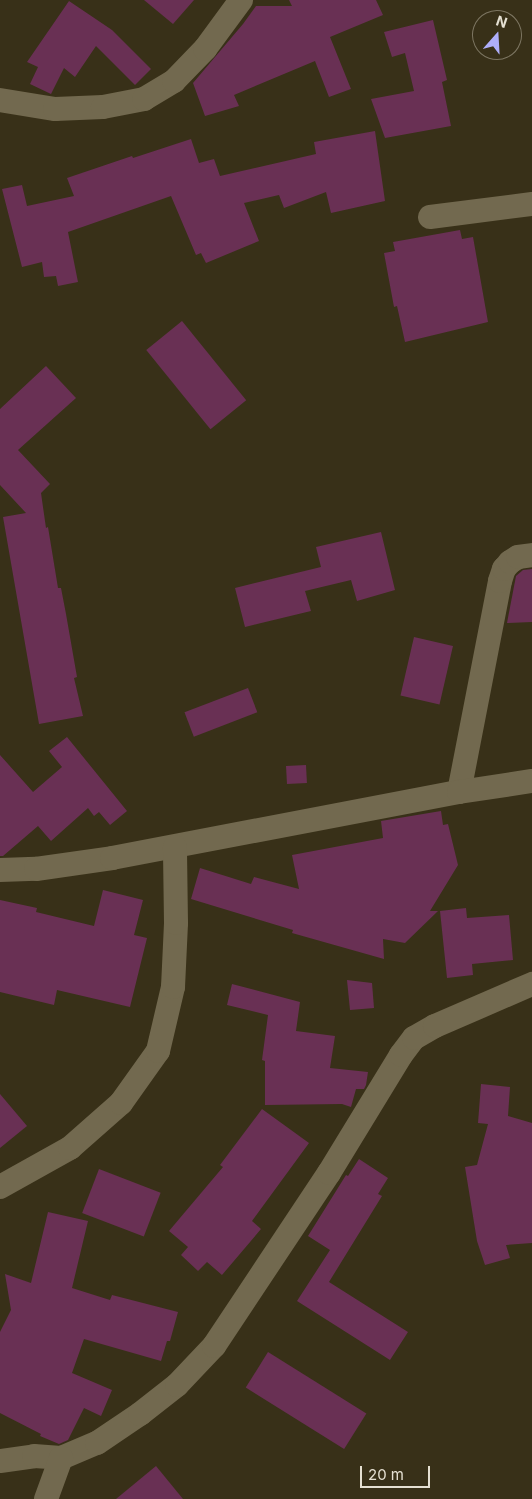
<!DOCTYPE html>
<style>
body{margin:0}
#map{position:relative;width:532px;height:1499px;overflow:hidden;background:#383018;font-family:Inter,sans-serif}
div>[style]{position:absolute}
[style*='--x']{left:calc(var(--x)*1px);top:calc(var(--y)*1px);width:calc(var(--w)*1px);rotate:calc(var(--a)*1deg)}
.building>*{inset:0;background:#693054;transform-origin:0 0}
.minor>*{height:24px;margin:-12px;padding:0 12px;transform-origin:12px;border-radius:12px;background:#72694f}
span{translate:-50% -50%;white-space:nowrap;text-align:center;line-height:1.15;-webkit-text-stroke:4px #383018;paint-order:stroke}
.north{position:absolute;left:472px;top:10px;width:50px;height:50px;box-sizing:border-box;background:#383018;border:1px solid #7d7662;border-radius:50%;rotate:19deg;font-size:14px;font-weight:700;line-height:20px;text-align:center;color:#e5e0d2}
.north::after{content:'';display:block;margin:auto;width:18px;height:22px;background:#aeaefa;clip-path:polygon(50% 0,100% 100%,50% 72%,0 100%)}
.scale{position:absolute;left:360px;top:1466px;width:70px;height:22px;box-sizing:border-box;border:2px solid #e5e0d2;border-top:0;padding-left:6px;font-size:15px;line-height:18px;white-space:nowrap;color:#e5e0d2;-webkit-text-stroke:4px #383018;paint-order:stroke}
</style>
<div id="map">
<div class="building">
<div style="clip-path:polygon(144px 0,194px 0,173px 24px)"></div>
<div style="clip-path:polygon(289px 0,376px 0,383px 15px,330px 37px,351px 89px,329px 97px,315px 61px,234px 95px,239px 106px,205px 116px,193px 83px,243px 24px,256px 6px,292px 6px)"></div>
<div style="clip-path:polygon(69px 1px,112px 30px,151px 69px,135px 85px,96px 46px,75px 77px,64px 68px,51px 94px,30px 84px,38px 67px,27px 62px)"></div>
<div style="clip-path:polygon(433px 20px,447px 80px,442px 82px,451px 126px,385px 138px,371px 99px,414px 91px,405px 53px,392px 57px,384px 32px)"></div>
<div style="clip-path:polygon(375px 131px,385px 201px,331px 213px,326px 192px,284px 208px,279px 195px,244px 203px,259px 241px,206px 263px,201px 253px,196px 255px,171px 196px,68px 232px,78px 282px,58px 286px,56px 276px,44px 277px,42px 262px,22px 267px,2px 189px,22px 185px,27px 206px,74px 196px,67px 178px,132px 156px,133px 158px,191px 139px,199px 163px,214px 159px,220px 176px,316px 154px,314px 142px)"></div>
<div style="clip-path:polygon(460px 230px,462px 239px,473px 237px,488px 322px,405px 342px,397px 306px,394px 307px,384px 253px,395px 251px,393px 242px)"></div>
<div style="left:182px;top:321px;width:102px;height:46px;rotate:51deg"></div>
<div style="clip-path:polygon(46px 366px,76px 398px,18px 450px,50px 484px,41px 493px,46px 528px,48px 527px,58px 588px,61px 588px,66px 614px,77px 677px,74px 678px,83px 716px,39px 724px,3px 517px,26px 513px,0 485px,0 409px)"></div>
<div style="clip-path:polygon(381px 532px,395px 590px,357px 601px,351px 580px,305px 591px,311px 611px,245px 627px,235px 588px,321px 567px,316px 547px)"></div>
<div style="clip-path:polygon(532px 569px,532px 622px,507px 623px,516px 576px,523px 570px)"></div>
<div style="left:414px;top:637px;width:40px;height:60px;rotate:13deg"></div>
<div style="left:248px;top:688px;width:26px;height:68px;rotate:69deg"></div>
<div style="clip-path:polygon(67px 737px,127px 811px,110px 825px,99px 812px,94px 816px,88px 808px,51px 841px,38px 826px,3px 856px,0 856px,0 755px,33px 792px,62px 767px,49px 751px)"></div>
<div style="left:306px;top:765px;width:18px;height:20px;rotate:87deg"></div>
<div style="clip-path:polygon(441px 811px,443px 825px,448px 824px,458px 865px,430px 911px,438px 911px,405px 943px,383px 939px,384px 959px,292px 933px,293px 930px,191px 899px,200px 868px,251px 884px,254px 877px,299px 889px,292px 855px,383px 838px,381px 821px)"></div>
<div style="clip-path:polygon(103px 890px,143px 900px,134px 935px,147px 938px,130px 1007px,57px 990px,54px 1005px,0 992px,0 900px,37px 908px,36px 912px,94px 926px)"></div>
<div style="clip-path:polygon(466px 908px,467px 918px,509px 915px,513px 960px,472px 964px,473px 975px,447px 978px,440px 911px)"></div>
<div style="clip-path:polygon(347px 980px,372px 983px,374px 1008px,350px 1010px)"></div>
<div style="clip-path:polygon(232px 984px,300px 1002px,296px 1031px,335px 1036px,330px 1068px,368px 1072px,366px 1085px,364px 1089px,356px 1089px,351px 1107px,342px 1104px,265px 1105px,265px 1061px,262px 1060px,268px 1015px,227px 1005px)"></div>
<div style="clip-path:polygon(481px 1084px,510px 1087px,508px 1116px,532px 1123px,532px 1243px,506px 1245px,510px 1258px,485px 1265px,477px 1241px,465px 1167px,477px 1165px,488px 1124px,478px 1123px)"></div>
<div style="clip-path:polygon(0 1094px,27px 1126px,0 1148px)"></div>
<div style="clip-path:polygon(262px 1109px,309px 1143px,252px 1221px,261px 1229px,222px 1275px,207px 1262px,198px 1271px,181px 1255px,188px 1247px,169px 1231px,223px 1167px,220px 1165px)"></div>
<div style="clip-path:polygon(359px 1159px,388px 1178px,378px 1194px,382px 1196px,329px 1282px,408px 1332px,390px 1360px,297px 1301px,330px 1250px,308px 1236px,346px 1175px,348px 1176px)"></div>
<div style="left:99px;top:1169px;width:66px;height:47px;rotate:21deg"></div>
<div style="clip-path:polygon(48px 1212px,88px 1221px,72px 1288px,110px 1300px,112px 1295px,178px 1312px,170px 1341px,167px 1341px,161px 1361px,84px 1339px,72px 1373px,112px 1390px,101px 1416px,84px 1408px,68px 1440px,59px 1444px,40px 1436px,41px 1434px,0 1413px,0 1332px,11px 1310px,5px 1274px,31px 1283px)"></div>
<div style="left:268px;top:1352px;width:116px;height:42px;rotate:32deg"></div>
<div style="clip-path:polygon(156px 1466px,183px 1499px,116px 1499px)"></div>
</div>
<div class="minor">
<div style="--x:0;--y:100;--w:56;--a:9.3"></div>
<div style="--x:55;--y:109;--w:48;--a:-2.4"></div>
<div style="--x:103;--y:107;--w:42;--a:-11"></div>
<div style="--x:144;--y:99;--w:35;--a:-31"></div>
<div style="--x:174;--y:81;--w:45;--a:-45.9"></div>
<div style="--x:205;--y:49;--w:61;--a:-53.7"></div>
<div style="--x:430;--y:217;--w:103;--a:-7.3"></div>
<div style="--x:459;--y:792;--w:215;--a:-79"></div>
<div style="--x:500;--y:581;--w:13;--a:-72"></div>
<div style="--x:504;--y:569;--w:9;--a:-49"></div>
<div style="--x:510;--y:562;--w:9;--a:-32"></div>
<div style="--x:518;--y:557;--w:14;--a:-8"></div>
<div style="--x:0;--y:870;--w:36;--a:-2"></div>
<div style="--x:36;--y:869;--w:77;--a:-8.2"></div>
<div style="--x:112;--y:858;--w:353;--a:-10.8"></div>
<div style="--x:459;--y:792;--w:74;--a:-8.6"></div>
<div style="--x:0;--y:1187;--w:80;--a:-29.1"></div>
<div style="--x:70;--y:1148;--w:68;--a:-41.4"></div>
<div style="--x:121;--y:1103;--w:64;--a:-54.6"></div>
<div style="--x:158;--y:1051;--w:66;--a:-76.8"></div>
<div style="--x:173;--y:987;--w:64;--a:-87.3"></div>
<div style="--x:176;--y:923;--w:76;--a:-90.8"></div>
<div style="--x:0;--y:1461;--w:34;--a:-8"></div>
<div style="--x:34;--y:1456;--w:27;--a:4"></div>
<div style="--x:61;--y:1458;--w:39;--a:-23"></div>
<div style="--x:97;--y:1443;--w:52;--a:-34"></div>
<div style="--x:140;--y:1414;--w:47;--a:-38.1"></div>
<div style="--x:177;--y:1385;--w:54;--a:-46.5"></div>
<div style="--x:214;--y:1346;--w:208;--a:-56.4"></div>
<div style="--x:329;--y:1173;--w:138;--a:-58.6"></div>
<div style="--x:401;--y:1055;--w:21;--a:-53"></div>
<div style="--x:414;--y:1038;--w:24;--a:-30"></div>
<div style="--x:435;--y:1026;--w:106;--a:-23.4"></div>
<div style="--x:46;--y:1499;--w:44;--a:-69.9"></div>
</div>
<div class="north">N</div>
<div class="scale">20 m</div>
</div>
